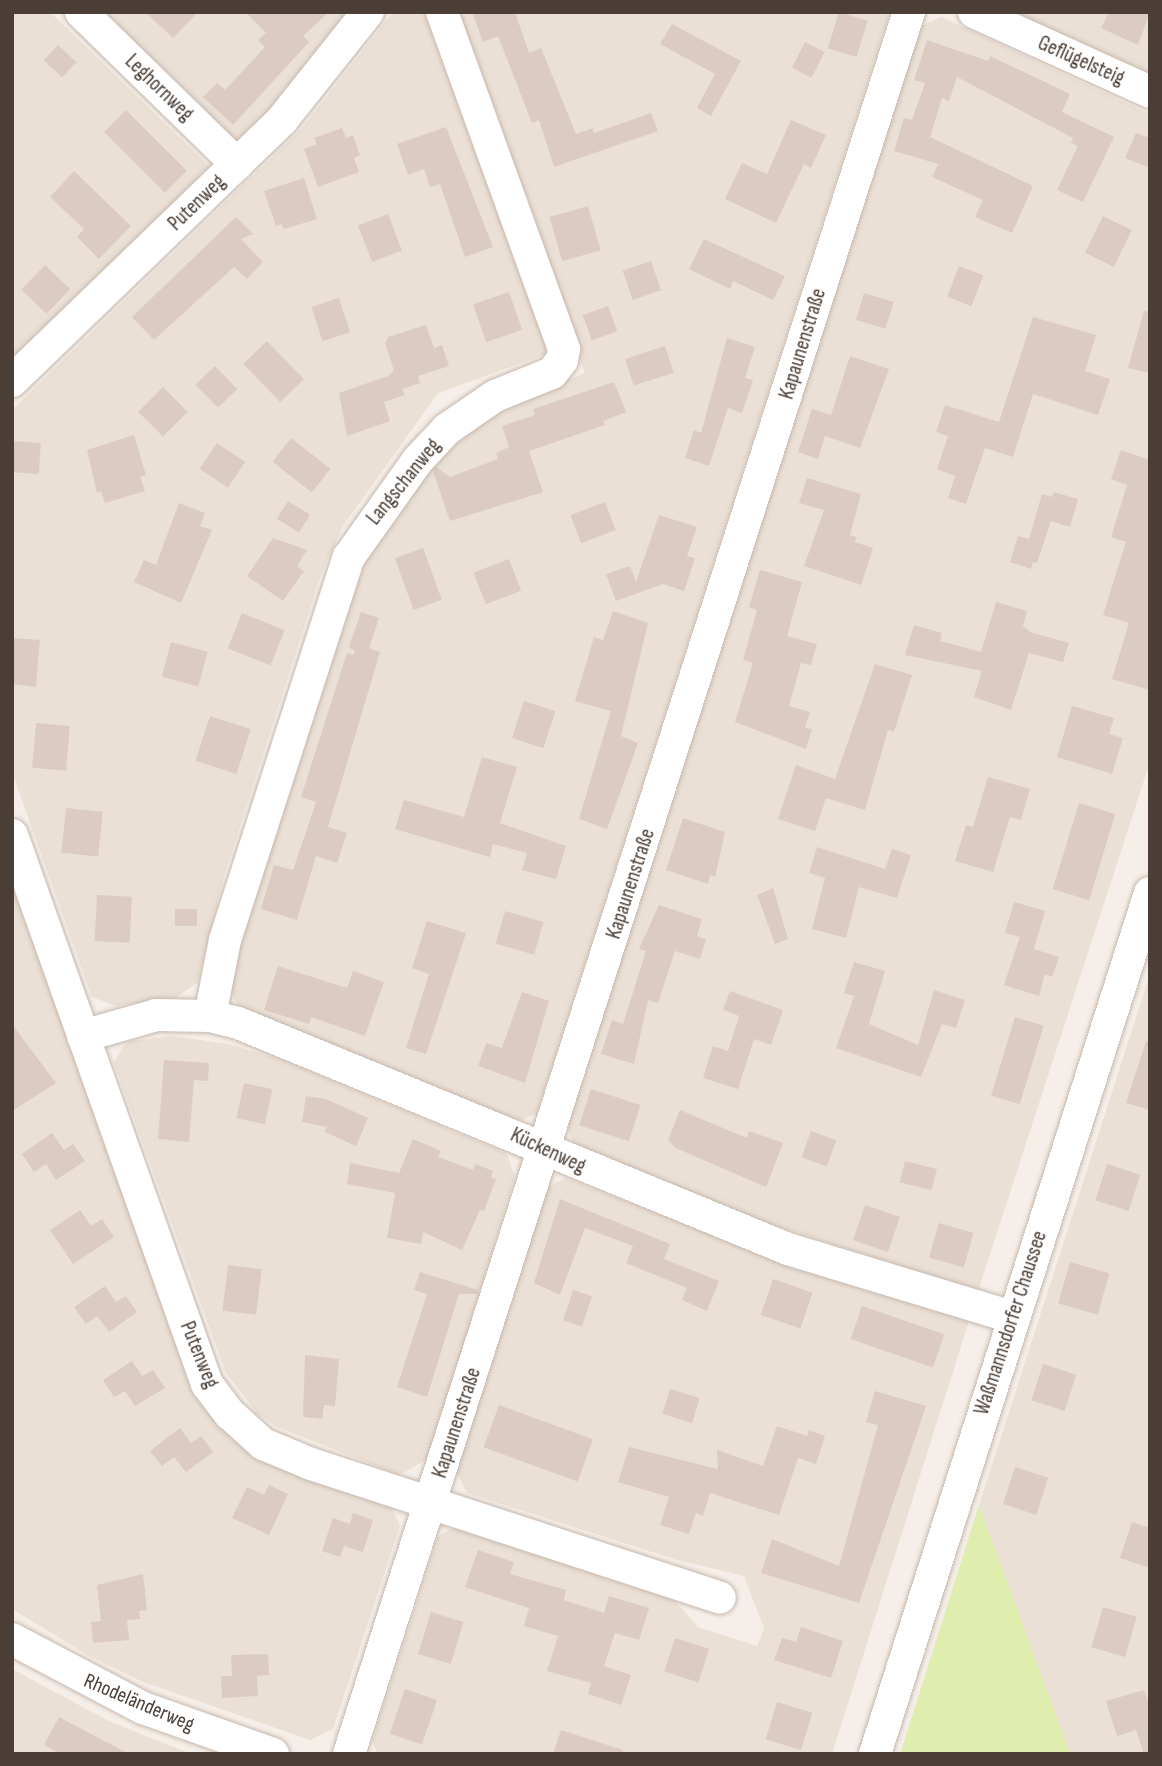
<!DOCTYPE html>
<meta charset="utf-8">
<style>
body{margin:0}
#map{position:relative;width:1162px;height:1766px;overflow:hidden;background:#f6efe9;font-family:"Sofia Sans Condensed",sans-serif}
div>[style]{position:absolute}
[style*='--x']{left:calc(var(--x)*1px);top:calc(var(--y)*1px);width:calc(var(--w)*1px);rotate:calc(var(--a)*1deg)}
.residential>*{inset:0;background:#ebe0d6}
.green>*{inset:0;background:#dfeeae}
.building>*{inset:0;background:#dccbc0;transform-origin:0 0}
.roads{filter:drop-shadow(0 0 2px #c6b8ad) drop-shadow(0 0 2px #c6b8ad)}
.minor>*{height:32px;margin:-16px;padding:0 16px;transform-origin:16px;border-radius:16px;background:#fff}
span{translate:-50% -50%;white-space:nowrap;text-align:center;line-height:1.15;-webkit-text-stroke:6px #fff;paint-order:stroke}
.street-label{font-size:21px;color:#4b3e36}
.frame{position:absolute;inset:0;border:14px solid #4b3e36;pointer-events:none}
</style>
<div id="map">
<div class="residential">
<div style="clip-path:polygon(12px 12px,50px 12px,213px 170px,12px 365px)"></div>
<div style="clip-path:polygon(97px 12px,354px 12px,237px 148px)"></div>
<div style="clip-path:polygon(393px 12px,427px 12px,549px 353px,438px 393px,343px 526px,321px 574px,268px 739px,224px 876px,198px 982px,177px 997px,116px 1006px,92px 997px,12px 772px,12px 410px,303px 127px)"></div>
<div style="clip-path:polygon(455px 12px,890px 12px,537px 1113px,515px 1123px,241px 1010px,228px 988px,234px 954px,357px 569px,427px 467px,494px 409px,585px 373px)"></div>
<div style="clip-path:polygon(1003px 12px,1150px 12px,1150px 79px)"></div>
<div style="clip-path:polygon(941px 17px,1150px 114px,1150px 762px,978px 1291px,748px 1217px,575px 1149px,566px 1124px,919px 27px)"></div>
<div style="clip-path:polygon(12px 869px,208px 1404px,389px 1502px,400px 1526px,333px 1729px,310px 1740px,143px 1682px,89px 1656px,12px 1609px)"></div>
<div style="clip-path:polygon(1150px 974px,1150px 1754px,1070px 1754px,979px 1505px)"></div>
<div style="clip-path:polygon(172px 1036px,229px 1044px,282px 1060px,506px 1153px,515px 1176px,429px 1458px,399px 1475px,275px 1426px,257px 1413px,226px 1373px,114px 1063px,123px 1046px,131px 1041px)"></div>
<div style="clip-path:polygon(566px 1178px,808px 1272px,969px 1321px,832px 1754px,378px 1754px,372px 1742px,438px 1536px,458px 1525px,667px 1592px,698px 1627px,757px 1646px,764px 1629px,744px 1576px,677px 1560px,467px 1493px,455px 1470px,545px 1188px)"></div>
<div style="clip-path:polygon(12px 1669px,109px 1721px,191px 1754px,12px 1754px)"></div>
</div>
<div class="green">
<div style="clip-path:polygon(979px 1505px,1070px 1754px,900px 1754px)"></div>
</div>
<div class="building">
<div style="clip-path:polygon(145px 12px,198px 12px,173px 38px)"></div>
<div style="clip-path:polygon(245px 12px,329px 12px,303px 36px,309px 42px,233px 125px,203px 97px,217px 83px,225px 90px,265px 47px,258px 40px,266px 33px)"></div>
<div style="clip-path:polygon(472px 12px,515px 12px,529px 53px,541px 48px,576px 134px,593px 128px,594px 133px,651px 113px,658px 131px,554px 167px,539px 120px,532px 123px,498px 36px,483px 42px)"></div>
<div style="left:839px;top:12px;width:30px;height:38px;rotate:17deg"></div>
<div style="clip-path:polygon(1109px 12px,1150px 12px,1138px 45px,1101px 28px)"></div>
<div style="clip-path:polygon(672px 24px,741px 61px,711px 116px,697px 108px,715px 74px,660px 44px)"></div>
<div style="clip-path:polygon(927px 40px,988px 61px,990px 56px,1070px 94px,1062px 112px,1114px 137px,1083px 202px,1057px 190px,1078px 146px,1071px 143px,1073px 138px,957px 77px,949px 101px,942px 98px,930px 137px,1033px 186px,1012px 233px,975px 217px,983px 200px,932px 177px,938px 164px,894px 151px,904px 118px,912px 120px,925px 83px,914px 80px)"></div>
<div style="left:805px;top:42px;width:22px;height:29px;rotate:27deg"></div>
<div style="left:58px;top:45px;width:25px;height:21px;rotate:43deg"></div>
<div style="left:126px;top:110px;width:86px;height:31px;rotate:45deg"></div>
<div style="clip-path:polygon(791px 120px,826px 135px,811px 168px,804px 164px,776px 223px,725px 199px,742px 163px,767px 174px)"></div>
<div style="clip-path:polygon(446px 127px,493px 247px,465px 257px,440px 184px,430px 187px,424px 169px,408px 175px,397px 144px)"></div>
<div style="clip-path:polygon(342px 128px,346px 138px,353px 135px,360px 155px,354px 158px,359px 172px,318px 187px,304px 149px,317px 144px,314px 138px)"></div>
<div style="clip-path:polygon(1136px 133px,1150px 138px,1150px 168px,1125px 158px)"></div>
<div style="clip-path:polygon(74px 171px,131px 226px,99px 259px,77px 237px,84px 229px,50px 197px)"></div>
<div style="clip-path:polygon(304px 178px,317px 219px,284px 229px,282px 224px,276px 226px,264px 191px)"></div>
<div style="left:588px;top:206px;width:46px;height:40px;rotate:74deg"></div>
<div style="left:388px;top:214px;width:39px;height:32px;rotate:69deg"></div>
<div style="left:1103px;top:216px;width:32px;height:41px;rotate:26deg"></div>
<div style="clip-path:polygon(236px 217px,253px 234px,241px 239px,263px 262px,247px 279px,234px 267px,154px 340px,132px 317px)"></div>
<div style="clip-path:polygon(704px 239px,785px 276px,773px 300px,733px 281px,730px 289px,689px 269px)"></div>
<div style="left:651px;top:261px;width:31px;height:30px;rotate:71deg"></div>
<div style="left:45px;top:265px;width:35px;height:34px;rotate:44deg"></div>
<div style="left:959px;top:266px;width:26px;height:33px;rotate:21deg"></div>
<div style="left:509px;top:292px;width:40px;height:38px;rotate:71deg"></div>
<div style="left:864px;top:293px;width:31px;height:28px;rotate:17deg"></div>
<div style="left:339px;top:298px;width:36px;height:29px;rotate:72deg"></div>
<div style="left:608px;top:306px;width:27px;height:27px;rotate:70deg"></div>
<div style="clip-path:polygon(1144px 311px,1150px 312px,1150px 373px,1128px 368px)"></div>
<div style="clip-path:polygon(1033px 317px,1096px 335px,1085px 371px,1110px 379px,1098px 415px,1033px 394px,1013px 457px,985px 448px,966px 504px,948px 498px,955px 476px,937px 469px,948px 436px,936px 432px,945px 405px,999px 422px)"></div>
<div style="clip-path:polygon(426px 325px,434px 348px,442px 345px,449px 366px,418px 376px,420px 383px,402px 389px,405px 395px,384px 402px,390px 421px,347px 436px,339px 393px,388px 376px,394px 370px,385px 343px,388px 337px)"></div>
<div style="clip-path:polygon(727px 338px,755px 347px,745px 378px,753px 380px,742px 413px,728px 408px,709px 466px,685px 458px,694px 430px,701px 433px)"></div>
<div style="left:267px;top:341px;width:53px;height:33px;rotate:46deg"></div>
<div style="left:665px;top:346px;width:28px;height:42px;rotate:72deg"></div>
<div style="clip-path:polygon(850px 356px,889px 369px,860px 448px,825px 436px,818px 459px,798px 452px,812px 409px,831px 415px)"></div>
<div style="left:215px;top:366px;width:32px;height:27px;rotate:46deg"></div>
<div style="clip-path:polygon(614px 382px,626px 412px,603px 421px,605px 425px,529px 451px,543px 492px,450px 521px,433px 471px,436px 467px,450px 477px,498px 459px,496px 453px,509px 447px,502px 426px,535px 415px,533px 409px)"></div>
<div style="left:163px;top:387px;width:35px;height:35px;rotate:45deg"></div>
<div style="clip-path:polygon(134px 435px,146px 475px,140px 477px,145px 491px,105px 503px,101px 491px,97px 493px,87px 450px)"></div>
<div style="left:291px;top:438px;width:50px;height:30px;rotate:38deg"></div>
<div style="left:12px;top:441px;width:29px;height:31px;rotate:4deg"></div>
<div style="left:217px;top:443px;width:34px;height:31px;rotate:34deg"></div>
<div style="clip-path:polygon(1121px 450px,1150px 460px,1150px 690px,1112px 679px,1129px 623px,1103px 615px,1126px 542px,1111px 537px,1127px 485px,1111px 479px)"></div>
<div style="clip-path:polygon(807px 478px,861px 494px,850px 535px,856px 537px,855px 542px,873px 548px,861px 585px,804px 566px,824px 510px,799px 503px)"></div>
<div style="clip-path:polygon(1054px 492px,1078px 499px,1070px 527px,1051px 521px,1037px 563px,1033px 562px,1031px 569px,1010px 562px,1018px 536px,1029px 539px,1042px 494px,1052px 497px)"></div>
<div style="left:288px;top:501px;width:26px;height:21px;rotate:32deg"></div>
<div style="left:605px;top:502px;width:30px;height:37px;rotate:69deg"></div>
<div style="clip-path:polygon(179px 503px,205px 513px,200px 526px,212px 530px,181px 603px,134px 582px,144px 560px,156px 565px)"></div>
<div style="clip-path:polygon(659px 515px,697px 527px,687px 556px,695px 558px,684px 591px,663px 584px,616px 601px,606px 574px,630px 566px,636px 582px)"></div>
<div style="clip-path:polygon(273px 538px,307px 550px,297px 566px,304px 571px,283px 601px,247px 576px)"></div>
<div style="left:423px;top:548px;width:55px;height:30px;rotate:70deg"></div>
<div style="left:509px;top:559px;width:34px;height:38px;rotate:69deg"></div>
<div style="clip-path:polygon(760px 570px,802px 582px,787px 636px,817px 644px,811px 665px,801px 663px,789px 706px,810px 712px,805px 728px,812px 729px,806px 749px,735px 722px,753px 663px,743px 660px,757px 610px,749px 607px)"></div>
<div style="clip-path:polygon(996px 602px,1027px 611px,1023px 626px,1030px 632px,1069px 643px,1063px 662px,1029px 653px,1011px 710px,974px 697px,982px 671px,905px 655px,914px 625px,942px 633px,940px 641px,981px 652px)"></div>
<div style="clip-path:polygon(613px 611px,648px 623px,621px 736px,638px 743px,607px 829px,579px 819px,611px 711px,575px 701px,594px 637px,603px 640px)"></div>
<div style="clip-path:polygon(361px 612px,379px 618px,369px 648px,380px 652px,328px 827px,347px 833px,337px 863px,316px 856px,297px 920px,261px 909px,274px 865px,293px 870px,316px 802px,301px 797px,347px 653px,353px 655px,355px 651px,349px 647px)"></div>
<div style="left:242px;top:613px;width:46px;height:38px;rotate:22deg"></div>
<div style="clip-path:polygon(12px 638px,40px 640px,36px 687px,12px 684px)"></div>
<div style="left:171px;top:642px;width:38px;height:36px;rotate:15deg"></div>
<div style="clip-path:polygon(875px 664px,912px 675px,894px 732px,888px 730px,865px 810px,826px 798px,815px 831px,778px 819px,796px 765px,835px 779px)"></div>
<div style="left:524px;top:701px;width:33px;height:39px;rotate:18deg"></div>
<div style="clip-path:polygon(1072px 706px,1114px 718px,1109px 734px,1123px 738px,1112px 774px,1057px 757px)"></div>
<div style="left:210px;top:716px;width:43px;height:47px;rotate:18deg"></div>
<div style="left:36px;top:723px;width:34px;height:45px;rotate:5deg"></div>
<div style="clip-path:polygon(482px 757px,517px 767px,500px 823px,566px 846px,556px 879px,522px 870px,527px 853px,493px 844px,490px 857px,395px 829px,404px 800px,464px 817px)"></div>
<div style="clip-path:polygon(988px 777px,1030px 789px,1021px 820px,1010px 817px,993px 872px,955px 861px,966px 825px,973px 827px)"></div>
<div style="left:1079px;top:803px;width:38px;height:90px;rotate:17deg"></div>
<div style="left:66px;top:808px;width:37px;height:45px;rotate:6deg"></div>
<div style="clip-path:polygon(683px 818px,725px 832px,715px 877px,710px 875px,708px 884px,666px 870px)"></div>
<div style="clip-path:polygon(817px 847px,885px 869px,892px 849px,911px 855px,897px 898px,859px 887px,846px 938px,812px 929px,825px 878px,809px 873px)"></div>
<div style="clip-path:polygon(773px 888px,788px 939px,775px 944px,757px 895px)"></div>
<div style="left:97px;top:895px;width:35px;height:46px;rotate:3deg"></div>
<div style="clip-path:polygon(1014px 902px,1045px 911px,1034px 949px,1059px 957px,1052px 977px,1045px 974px,1039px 996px,1004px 985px,1020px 937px,1005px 933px)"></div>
<div style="clip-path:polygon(659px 905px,702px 919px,697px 936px,706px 939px,700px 959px,675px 951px,658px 1003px,648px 1000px,634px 1064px,601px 1054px,612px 1020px,623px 1024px,646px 951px,639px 949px)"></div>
<div style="left:175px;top:909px;width:22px;height:17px"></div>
<div style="left:505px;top:911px;width:40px;height:34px;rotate:16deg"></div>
<div style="clip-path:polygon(427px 921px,466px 933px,426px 1054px,406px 1048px,429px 974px,412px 968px)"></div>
<div style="clip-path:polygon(854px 962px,885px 971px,869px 1024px,918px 1045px,934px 990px,965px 1000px,956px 1028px,942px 1024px,921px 1077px,836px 1048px,854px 996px,844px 993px)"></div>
<div style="clip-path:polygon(278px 966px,347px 988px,353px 971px,384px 982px,365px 1036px,311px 1017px,309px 1024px,264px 1010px)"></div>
<div style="clip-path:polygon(730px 991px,783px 1010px,771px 1045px,754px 1039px,738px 1089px,703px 1078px,713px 1046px,728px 1051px,739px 1016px,723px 1010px)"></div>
<div style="clip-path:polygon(522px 992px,549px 1001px,525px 1083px,478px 1066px,486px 1043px,502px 1048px)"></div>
<div style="left:1015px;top:1017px;width:30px;height:82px;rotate:17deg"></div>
<div style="clip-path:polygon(12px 1024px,56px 1083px,12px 1111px)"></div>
<div style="clip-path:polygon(1146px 1041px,1150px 1042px,1150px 1110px,1126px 1103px)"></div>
<div style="clip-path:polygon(164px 1060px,209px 1063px,208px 1081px,194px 1080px,189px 1142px,158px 1139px)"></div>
<div style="left:244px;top:1083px;width:29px;height:36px;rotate:12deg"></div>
<div style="left:591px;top:1089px;width:52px;height:38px;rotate:18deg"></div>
<div style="clip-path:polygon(306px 1096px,326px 1099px,368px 1118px,356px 1146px,325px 1132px,327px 1127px,302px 1122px)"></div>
<div style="clip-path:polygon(680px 1110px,747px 1138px,749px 1131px,783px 1143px,766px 1187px,676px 1148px,668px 1140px)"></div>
<div style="left:811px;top:1131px;width:27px;height:28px;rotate:20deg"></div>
<div style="clip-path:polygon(52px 1133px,64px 1150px,73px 1144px,85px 1161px,56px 1180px,46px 1164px,34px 1172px,22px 1154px)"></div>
<div style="clip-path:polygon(413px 1139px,441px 1151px,438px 1157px,473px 1170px,475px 1164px,493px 1171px,491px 1178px,496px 1179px,484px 1211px,480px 1210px,462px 1250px,423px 1232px,421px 1244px,387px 1238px,395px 1193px,347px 1184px,350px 1163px,399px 1173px)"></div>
<div style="left:905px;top:1161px;width:33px;height:22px;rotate:14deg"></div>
<div style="left:1107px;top:1164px;width:35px;height:38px;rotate:18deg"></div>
<div style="clip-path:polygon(560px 1199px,670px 1244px,664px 1259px,719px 1281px,707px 1311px,682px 1300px,687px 1288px,626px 1263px,633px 1246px,585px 1228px,560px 1295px,534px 1283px)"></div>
<div style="left:865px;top:1205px;width:37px;height:37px;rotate:19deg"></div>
<div style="clip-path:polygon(80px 1210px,91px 1226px,102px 1219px,114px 1237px,73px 1264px,50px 1230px)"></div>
<div style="left:939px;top:1223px;width:36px;height:36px;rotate:16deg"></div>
<div style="left:1070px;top:1262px;width:41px;height:43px;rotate:16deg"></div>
<div style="left:228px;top:1265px;width:34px;height:46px;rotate:7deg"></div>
<div style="clip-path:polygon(420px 1272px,478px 1290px,477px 1294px,459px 1294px,427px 1397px,397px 1387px,427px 1294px,414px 1290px)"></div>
<div style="left:773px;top:1279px;width:42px;height:38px;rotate:19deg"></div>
<div style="clip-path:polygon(105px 1286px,116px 1302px,126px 1296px,137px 1312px,109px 1332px,97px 1316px,86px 1324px,74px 1307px)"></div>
<div style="left:573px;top:1290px;width:20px;height:32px;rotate:18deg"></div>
<div style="left:862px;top:1306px;width:87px;height:35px;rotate:19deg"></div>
<div style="clip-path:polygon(305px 1355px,339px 1359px,335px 1406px,324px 1405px,322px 1419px,303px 1417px)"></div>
<div style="clip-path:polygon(132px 1361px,142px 1376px,153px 1370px,165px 1388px,135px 1406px,125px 1391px,114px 1397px,103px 1380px)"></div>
<div style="left:1043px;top:1364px;width:35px;height:38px;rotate:18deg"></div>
<div style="left:670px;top:1389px;width:31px;height:26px;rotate:17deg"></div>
<div style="clip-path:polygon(875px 1391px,926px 1406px,859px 1603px,761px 1573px,772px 1539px,839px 1566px,878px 1425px,866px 1422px)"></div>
<div style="left:499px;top:1405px;width:100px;height:45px;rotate:20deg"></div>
<div style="clip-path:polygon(777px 1426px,807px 1436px,809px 1430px,825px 1436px,816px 1464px,798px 1458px,779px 1515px,710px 1493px,703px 1516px,696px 1513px,689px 1534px,660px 1525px,669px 1497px,618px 1482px,629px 1447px,718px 1469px,717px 1450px,763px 1466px)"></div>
<div style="clip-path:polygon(180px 1428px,191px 1443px,201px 1436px,213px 1452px,186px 1472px,174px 1457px,162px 1466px,150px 1451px)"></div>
<div style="left:1015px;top:1467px;width:35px;height:39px;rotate:18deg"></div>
<div style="clip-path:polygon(269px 1485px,288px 1494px,269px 1535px,232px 1518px,247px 1487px,264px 1495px)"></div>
<div style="clip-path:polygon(353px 1513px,373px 1520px,363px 1552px,344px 1546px,340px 1557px,322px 1551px,333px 1518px,350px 1524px)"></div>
<div style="clip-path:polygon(1132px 1522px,1150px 1528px,1150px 1568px,1120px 1558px)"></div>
<div style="clip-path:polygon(478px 1550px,514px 1562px,510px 1574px,566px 1590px,564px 1600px,604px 1613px,609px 1596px,649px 1608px,639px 1640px,615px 1633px,604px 1666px,631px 1675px,621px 1705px,588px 1694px,591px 1683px,547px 1671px,558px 1636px,524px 1626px,529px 1608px,465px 1587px)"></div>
<div style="clip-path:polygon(143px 1574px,147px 1610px,139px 1611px,140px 1619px,127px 1620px,129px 1640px,93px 1643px,91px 1622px,101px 1621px,97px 1585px)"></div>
<div style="left:1103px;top:1607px;width:35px;height:42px;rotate:16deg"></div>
<div style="left:431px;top:1612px;width:34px;height:44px;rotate:17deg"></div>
<div style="clip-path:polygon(801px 1627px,843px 1641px,831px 1678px,774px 1660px,782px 1638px,796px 1642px)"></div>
<div style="left:675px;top:1638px;width:36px;height:35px;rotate:18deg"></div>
<div style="clip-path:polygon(268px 1654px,269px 1675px,257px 1676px,258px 1696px,222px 1698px,221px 1676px,232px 1676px,231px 1655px)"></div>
<div style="left:405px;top:1689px;width:34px;height:47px;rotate:19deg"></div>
<div style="clip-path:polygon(1144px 1690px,1150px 1707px,1150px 1754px,1144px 1754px,1136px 1730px,1117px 1736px,1106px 1701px)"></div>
<div style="left:777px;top:1702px;width:37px;height:39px;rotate:17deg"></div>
<div style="clip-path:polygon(59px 1717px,129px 1754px,60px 1754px,44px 1745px)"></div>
<div style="clip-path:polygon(561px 1730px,623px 1750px,623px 1754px,553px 1754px)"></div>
</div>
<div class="roads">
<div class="minor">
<div style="--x:81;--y:12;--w:218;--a:44.3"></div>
<div style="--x:974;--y:12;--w:193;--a:24.4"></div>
<div style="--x:12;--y:381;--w:376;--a:-44"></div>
<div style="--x:282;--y:120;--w:138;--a:-51.5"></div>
<div style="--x:12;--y:835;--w:583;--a:70.45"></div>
<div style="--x:207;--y:1384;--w:38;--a:53"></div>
<div style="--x:230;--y:1414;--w:45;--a:42.3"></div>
<div style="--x:263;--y:1444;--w:52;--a:22.6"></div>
<div style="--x:311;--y:1464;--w:430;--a:18.1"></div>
<div style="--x:210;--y:1016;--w:77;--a:-78.8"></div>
<div style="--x:225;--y:940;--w:403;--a:-72.1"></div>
<div style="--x:349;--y:557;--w:119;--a:-54.6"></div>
<div style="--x:418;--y:460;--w:42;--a:-46.9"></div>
<div style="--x:447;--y:429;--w:58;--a:-34.5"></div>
<div style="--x:495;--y:396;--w:61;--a:-22"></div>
<div style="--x:552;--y:373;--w:16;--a:-52"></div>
<div style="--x:562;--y:360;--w:11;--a:-80"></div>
<div style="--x:564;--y:349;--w:358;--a:-109.9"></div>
<div style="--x:83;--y:1036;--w:76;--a:-16"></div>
<div style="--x:156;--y:1015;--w:54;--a:1.1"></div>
<div style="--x:210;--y:1016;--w:29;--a:14"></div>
<div style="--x:238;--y:1023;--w:595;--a:22.34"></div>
<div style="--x:788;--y:1249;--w:234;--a:16.9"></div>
<div style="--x:12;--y:1639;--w:148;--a:27.8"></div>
<div style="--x:143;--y:1708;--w:138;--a:19.5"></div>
<div style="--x:349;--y:1754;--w:1830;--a:-72.18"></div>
<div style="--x:875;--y:1754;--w:904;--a:-72.29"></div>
</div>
</div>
<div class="street-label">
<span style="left:1081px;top:61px;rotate:24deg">Geflügelsteig</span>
<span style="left:159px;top:88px;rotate:44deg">Leghornweg</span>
<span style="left:197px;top:203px;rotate:-44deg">Putenweg</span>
<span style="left:803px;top:344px;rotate:-73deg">Kapaunenstraße</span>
<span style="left:404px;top:482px;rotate:-51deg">Langschanweg</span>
<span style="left:631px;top:884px;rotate:-72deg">Kapaunenstraße</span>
<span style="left:548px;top:1151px;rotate:25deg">Kückenweg</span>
<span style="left:1011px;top:1323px;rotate:-72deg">Waßmannsdorfer Chaussee</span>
<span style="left:199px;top:1355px;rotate:68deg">Putenweg</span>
<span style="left:457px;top:1423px;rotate:-72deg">Kapaunenstraße</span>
<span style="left:139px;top:1703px;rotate:23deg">Rhodeländerweg</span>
</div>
<div class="frame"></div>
</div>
